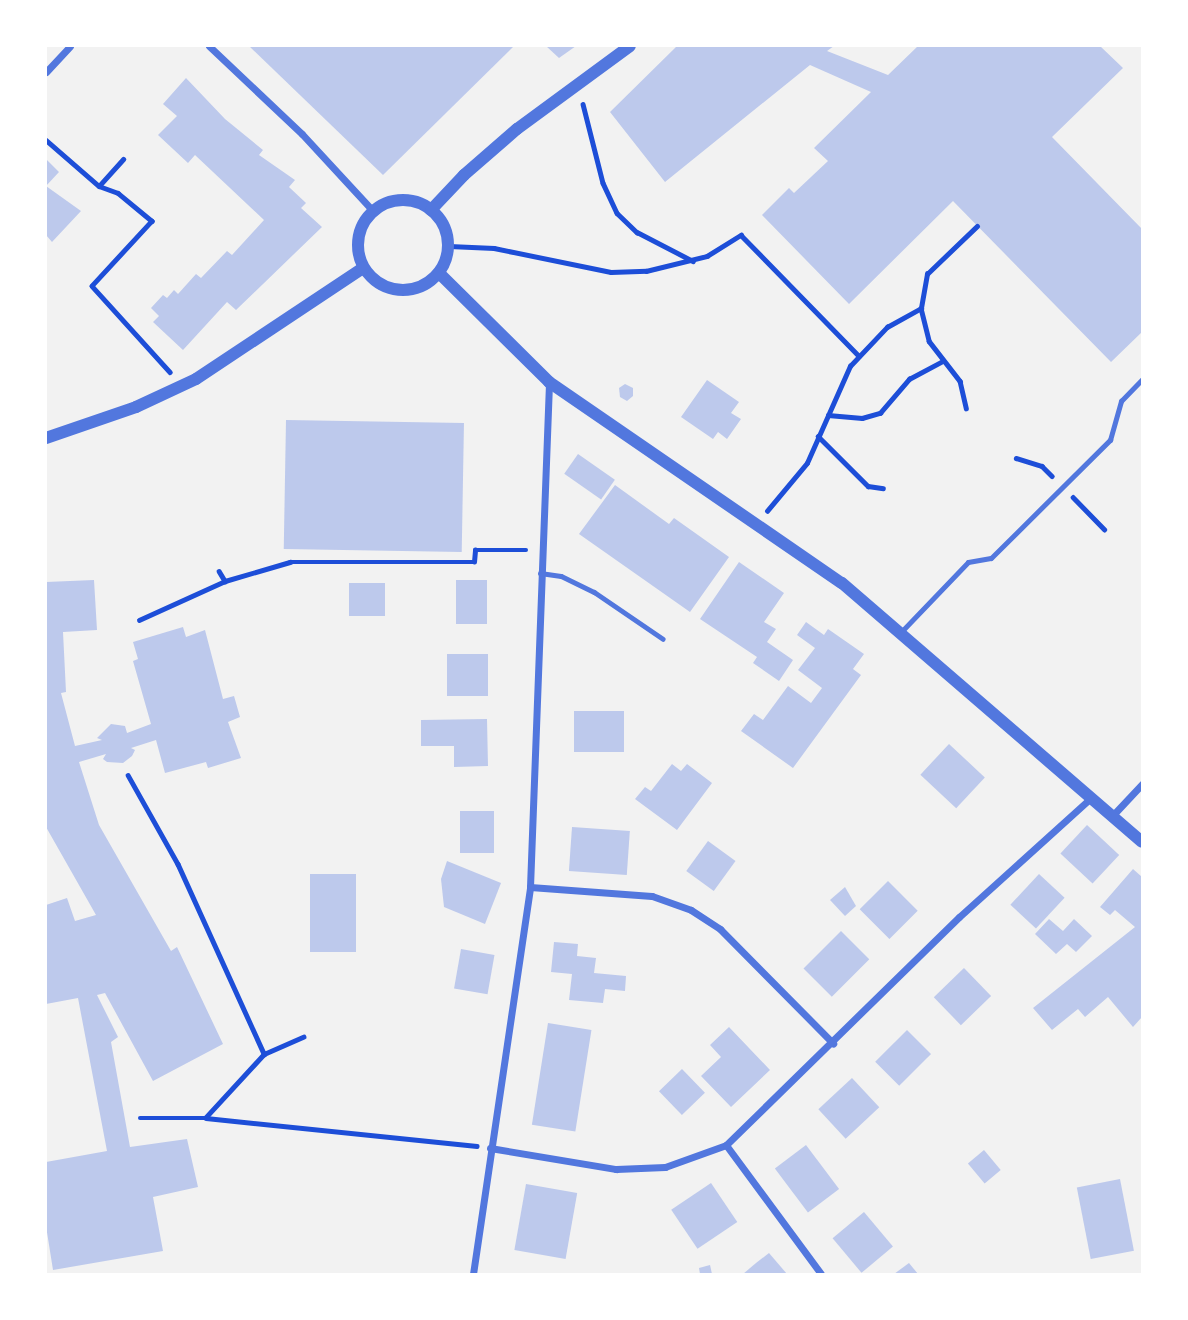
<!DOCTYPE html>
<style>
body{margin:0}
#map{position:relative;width:1188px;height:1320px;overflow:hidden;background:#f2f2f2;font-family:"Fira Sans Condensed",sans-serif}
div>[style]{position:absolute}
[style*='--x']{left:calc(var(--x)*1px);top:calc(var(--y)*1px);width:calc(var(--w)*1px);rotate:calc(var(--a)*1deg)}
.building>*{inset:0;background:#bdc9ec;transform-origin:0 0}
.path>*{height:4.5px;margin:-2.25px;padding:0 2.25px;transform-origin:2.25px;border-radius:2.25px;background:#1d4ed8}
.service>*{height:5px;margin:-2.5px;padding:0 2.5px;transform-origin:2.5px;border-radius:2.5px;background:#5277de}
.minor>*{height:7px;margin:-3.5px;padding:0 3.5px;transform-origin:3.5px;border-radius:3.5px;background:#5277de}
.tertiary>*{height:12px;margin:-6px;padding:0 6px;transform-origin:6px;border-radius:6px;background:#5277de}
.tertiary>.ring{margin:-6px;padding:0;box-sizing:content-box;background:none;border:12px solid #5277de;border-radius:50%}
span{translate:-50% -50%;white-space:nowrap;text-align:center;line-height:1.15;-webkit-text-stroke:7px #fff;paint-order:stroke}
.frame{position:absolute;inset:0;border:47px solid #fff;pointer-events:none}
</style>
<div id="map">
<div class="building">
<div style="clip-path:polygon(249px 46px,514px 46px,383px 175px)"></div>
<div style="clip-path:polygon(546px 46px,576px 46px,559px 58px)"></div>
<div style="clip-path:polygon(677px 46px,834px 46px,827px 51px,888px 75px,918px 46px,1100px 46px,1123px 68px,1052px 137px,1142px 229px,1142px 332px,1111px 362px,953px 201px,849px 304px,762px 215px,789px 188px,794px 193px,828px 161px,814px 148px,871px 92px,810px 65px,665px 182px,610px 112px)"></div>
<div style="clip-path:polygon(186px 78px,225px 119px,263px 150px,259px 155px,295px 180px,289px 187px,306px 203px,301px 208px,322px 227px,236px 310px,227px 302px,183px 350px,153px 322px,159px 316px,151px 308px,163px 295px,167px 298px,174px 290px,178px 294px,196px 274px,201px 278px,227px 251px,232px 255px,264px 220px,195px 155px,188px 163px,158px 135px,177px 116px,163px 104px)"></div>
<div style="clip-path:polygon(46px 159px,59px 172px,46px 186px,81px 211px,52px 242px,46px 235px)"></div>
<div style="clip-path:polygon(707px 380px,739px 402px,731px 413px,741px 419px,727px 439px,718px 432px,713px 439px,681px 417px)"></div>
<div style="clip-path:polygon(625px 384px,633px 388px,633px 396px,627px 401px,620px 397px,619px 388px)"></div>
<div style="left:286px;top:420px;width:178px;height:129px;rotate:1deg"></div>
<div style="left:578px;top:454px;width:45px;height:24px;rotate:35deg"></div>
<div style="clip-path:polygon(615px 485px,669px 524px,674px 518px,729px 557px,690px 612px,579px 534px)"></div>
<div style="clip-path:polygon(739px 562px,784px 593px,764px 622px,776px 629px,767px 642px,793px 660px,779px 681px,753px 663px,757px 657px,700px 619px)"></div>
<div style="clip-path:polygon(94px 580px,97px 630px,63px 632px,66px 692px,61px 693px,75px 746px,102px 740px,97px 738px,111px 724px,125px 726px,127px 733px,151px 724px,133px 661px,138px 659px,133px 642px,183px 627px,186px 637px,205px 630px,223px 699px,234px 696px,240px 717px,228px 722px,241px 758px,208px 768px,206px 762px,165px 773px,156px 740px,131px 748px,135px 750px,132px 756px,123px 763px,107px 762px,103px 759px,106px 754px,79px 762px,99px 825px,171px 951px,177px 947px,223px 1044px,153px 1081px,105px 993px,97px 995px,118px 1037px,111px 1042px,130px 1147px,187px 1139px,198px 1187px,153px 1197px,163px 1251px,53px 1270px,46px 1226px,46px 1162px,107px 1151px,78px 998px,46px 1004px,46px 905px,67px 898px,75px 921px,96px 915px,46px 827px,46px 582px)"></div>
<div style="left:456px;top:580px;width:31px;height:44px"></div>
<div style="left:349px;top:583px;width:36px;height:33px"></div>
<div style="clip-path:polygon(806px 622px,824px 635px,828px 629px,864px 654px,853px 669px,861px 675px,793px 768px,741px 731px,754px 714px,763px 720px,788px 686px,811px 703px,822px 688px,798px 670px,815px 648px,797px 635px)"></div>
<div style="left:447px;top:654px;width:41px;height:42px"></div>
<div style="left:574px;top:711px;width:50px;height:41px"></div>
<div style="clip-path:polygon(487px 719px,488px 766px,454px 767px,454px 746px,421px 746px,421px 720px)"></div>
<div style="left:949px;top:744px;width:49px;height:42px;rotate:43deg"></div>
<div style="clip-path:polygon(672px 764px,681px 771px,687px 764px,712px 783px,677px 830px,635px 799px,645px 787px,651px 791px)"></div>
<div style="left:460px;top:811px;width:34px;height:42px"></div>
<div style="left:1087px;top:825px;width:44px;height:39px;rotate:43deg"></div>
<div style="left:572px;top:827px;width:58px;height:44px;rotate:4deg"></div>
<div style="left:708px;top:841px;width:34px;height:37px;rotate:36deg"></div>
<div style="clip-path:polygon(447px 861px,501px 883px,485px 924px,444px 907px,441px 879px)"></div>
<div style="clip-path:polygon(1133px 869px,1142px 877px,1142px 1017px,1133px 1027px,1108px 997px,1085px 1017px,1078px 1009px,1052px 1030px,1033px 1008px,1135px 927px,1115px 910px,1110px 915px,1100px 907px)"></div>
<div style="left:310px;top:874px;width:46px;height:78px"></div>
<div style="left:1039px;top:874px;width:35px;height:42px;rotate:43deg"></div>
<div style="left:888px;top:881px;width:42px;height:40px;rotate:45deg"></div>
<div style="clip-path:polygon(845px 887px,856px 906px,845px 916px,830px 900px)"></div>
<div style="clip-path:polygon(1049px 919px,1063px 931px,1074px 919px,1092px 936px,1076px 952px,1067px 944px,1056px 954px,1035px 934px)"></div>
<div style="left:841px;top:931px;width:40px;height:53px;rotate:45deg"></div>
<div style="clip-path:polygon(554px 942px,578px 944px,577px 956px,596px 958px,594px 973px,626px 976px,625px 991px,605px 989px,603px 1003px,569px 1000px,572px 974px,551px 972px)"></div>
<div style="left:461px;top:949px;width:34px;height:40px;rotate:10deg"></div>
<div style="left:964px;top:968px;width:39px;height:42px;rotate:46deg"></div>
<div style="left:548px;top:1023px;width:44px;height:103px;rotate:9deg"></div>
<div style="clip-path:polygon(729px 1027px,770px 1070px,731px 1107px,701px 1076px,721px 1057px,710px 1045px)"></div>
<div style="left:907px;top:1030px;width:34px;height:45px;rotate:45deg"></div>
<div style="left:682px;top:1069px;width:33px;height:32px;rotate:46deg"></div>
<div style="left:852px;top:1078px;width:40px;height:46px;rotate:47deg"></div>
<div style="left:806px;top:1145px;width:55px;height:39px;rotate:53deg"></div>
<div style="left:984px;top:1150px;width:26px;height:21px;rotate:50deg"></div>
<div style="left:1120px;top:1179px;width:73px;height:44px;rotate:79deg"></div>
<div style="left:711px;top:1183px;width:47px;height:48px;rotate:56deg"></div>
<div style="left:526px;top:1184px;width:52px;height:67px;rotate:10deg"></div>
<div style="left:864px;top:1212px;width:45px;height:41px;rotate:50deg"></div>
<div style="clip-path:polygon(769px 1253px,787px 1274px,743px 1274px,756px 1263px)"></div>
<div style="clip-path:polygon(909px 1263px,918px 1274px,894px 1274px)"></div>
<div style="clip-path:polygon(710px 1265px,712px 1274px,700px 1274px,699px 1268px)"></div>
</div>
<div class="path">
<div style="--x:583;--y:104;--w:81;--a:75.8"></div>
<div style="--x:603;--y:183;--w:33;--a:65"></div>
<div style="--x:617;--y:213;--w:28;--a:44"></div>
<div style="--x:637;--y:232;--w:63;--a:27.4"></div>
<div style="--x:46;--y:140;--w:70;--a:41"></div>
<div style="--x:99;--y:186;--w:36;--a:-48"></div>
<div style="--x:99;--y:186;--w:20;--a:20"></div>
<div style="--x:118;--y:193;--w:44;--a:39.5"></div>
<div style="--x:152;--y:221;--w:88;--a:132.7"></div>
<div style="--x:92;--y:286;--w:116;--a:47.8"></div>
<div style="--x:449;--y:246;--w:45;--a:2.5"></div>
<div style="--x:494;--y:248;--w:119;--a:11.6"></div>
<div style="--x:611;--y:272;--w:35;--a:-2"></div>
<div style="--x:646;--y:271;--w:63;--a:-13.8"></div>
<div style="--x:707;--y:256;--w:40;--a:-32"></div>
<div style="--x:741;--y:235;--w:169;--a:45.7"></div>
<div style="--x:921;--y:308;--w:34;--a:76"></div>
<div style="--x:929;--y:341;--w:51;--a:52.2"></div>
<div style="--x:960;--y:381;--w:28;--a:77"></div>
<div style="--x:828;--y:415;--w:34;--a:5"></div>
<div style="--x:862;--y:418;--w:19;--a:-16"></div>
<div style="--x:880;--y:413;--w:45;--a:-49.5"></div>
<div style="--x:909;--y:379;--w:38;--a:-28"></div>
<div style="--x:818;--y:436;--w:71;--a:45"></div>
<div style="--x:868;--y:486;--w:15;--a:8"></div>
<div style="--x:1016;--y:458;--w:27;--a:17"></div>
<div style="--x:1042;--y:466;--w:14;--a:45"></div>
<div style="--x:1073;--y:497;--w:45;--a:45.9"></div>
<div style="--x:767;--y:511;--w:62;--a:-50.2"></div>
<div style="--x:807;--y:463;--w:106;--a:-66.1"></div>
<div style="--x:850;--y:366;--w:54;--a:-46.5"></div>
<div style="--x:887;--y:327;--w:39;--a:-29"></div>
<div style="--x:921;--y:308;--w:35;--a:-80"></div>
<div style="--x:927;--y:274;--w:69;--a:-43.8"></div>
<div style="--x:219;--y:571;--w:12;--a:59"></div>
<div style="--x:139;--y:620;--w:94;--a:-24.4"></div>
<div style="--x:225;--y:581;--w:68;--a:-16.3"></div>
<div style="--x:290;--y:562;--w:184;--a:0"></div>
<div style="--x:474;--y:562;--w:12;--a:-85"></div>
<div style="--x:475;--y:550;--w:51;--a:0"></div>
<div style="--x:128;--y:775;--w:102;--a:60.7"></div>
<div style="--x:178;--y:864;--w:209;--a:65.6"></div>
<div style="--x:206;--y:1117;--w:86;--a:-47.4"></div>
<div style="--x:264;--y:1054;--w:43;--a:-23.6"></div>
<div style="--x:140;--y:1118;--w:66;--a:0"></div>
<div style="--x:206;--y:1118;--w:272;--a:5.9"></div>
</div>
<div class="service">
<div style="--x:540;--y:573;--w:21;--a:8"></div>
<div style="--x:561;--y:576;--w:37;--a:26"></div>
<div style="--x:594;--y:592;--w:83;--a:34.3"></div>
<div style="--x:900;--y:633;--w:98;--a:-46.2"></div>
<div style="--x:968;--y:562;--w:23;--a:-10"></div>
<div style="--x:991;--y:558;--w:168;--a:-44.8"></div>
<div style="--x:1110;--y:440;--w:41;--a:-74.2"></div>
<div style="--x:1121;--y:401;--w:30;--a:-46"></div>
</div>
<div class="minor">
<div style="--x:209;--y:46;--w:128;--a:43.4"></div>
<div style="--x:302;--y:134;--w:105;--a:47.3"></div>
<div style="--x:46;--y:72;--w:35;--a:-47"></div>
<div style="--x:1113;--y:815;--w:42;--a:-46.9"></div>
<div style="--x:530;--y:887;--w:122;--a:4.2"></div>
<div style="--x:652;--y:896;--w:41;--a:19.7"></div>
<div style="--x:691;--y:910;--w:35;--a:33"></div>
<div style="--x:720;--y:929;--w:161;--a:45.3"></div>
<div style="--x:726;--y:1145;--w:160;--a:53.6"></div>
<div style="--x:490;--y:1148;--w:128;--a:9.5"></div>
<div style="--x:616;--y:1169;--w:49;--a:-2.3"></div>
<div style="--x:665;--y:1167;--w:65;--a:-19.8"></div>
<div style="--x:726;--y:1145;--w:326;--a:-44.4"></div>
<div style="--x:959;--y:917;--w:179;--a:-42.1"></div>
<div style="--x:473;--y:1274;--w:391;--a:-81.6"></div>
<div style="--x:530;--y:887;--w:504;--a:-87.84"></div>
</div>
<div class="tertiary">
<div class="ring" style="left:358px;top:200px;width:78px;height:78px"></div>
<div style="--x:431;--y:210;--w:48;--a:-46.7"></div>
<div style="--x:464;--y:175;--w:70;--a:-41"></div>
<div style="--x:517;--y:129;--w:140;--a:-36.3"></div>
<div style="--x:439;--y:273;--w:155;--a:44.7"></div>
<div style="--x:549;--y:382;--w:355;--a:34.5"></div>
<div style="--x:842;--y:583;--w:396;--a:40.8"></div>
<div style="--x:46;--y:438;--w:95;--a:-19"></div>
<div style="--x:136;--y:407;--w:66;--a:-25"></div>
<div style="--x:196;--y:379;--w:201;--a:-33.6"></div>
</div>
<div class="frame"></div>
</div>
